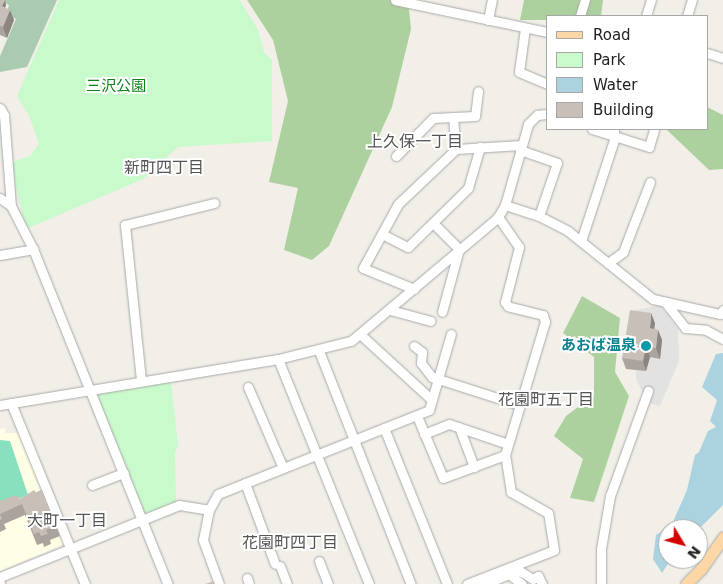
<!DOCTYPE html>
<meta charset="utf-8">
<style>
body{margin:0}
#map{position:relative;width:723px;height:584px;overflow:hidden;background:#f2efe9;font-family:"DejaVu Sans","Noto Sans JP",sans-serif}
div>[style]{position:absolute}
[style*='--x']{left:calc(var(--x)*1px);top:calc(var(--y)*1px);width:calc(var(--w)*1px);rotate:calc(var(--a)*1deg)}
.education>*{inset:0;background:#ffffe5}
.forest>*{inset:0;background:#add19e}
.cemetery>*{inset:0;background:#aacbaf}
.park>*{inset:0;background:#c8facc}
.pitch>*{inset:0;background:#88e0be}
.parking>*{inset:0;background:#e2e2e2}
.water>*{inset:0;background:#aad3df}
.roads{filter:drop-shadow(0 0 1px #a9a9a9) drop-shadow(0 0 1px #a9a9a9)}
.minor>*{height:9px;margin:-4.5px;padding:0 4.5px;transform-origin:4.5px;border-radius:4.5px;background:#fff}
.major>*{height:11px;margin:-5.5px;padding:0 5.5px;transform-origin:5.5px;border-radius:5.5px;background:#fcd6a4}
.wall>*{inset:0;background:#aba49e}
.shaded-wall>*{inset:0;background:#8b8681}
.building>*{inset:0;background:#c7bfb8}
.dots>*{width:14px;height:14px;translate:-50% -50%;box-sizing:border-box;border:2px solid #fff;border-radius:50%}
span{translate:-50% -50%;white-space:nowrap;text-align:center;line-height:1.15;-webkit-text-stroke:4px #fff;paint-order:stroke}
.park-label{font-size:15px;color:#0c8416}
.culture-label{font-size:15px;color:#0d838f;font-weight:700}
.right{translate:-100% -50%;text-align:right}
.neighbourhood-label{font-size:16px;color:#555}
.legend{position:absolute;left:546px;top:15px;width:162px;height:115px;box-sizing:border-box;background:#fff;border:1px solid #a7a7a7;margin:0;padding:6px 9px;list-style:none;font-size:15px;color:#222}
.legend li{display:flex;align-items:center;gap:10px;height:25px}
.legend b{width:25px;border:1px solid #a7a7a7}
.north{position:absolute;left:658px;top:519px;width:50px;height:50px;box-sizing:border-box;background:#fff;border:1px solid #a7a7a7;border-radius:50%;rotate:127deg;font-size:14px;font-weight:700;line-height:20px;text-align:center;color:#222}
.north::after{content:'';display:block;margin:auto;width:18px;height:22px;background:#d40000;clip-path:polygon(50% 0,100% 100%,50% 72%,0 100%)}
</style>
<div id="map">
<div class="education">
<div style="clip-path:polygon(5px 428px,5px 433px,19px 433px,64px 544px,0 571px,0 429px)"></div>
</div>
<div class="forest">
<div style="clip-path:polygon(247px 0,408px 0,411px 29px,392px 107px,329px 246px,312px 260px,284px 250px,298px 188px,269px 182px,288px 101px,273px 40px)"></div>
<div style="clip-path:polygon(524px 0,603px 0,601px 16px,547px 16px,547px 20px,520px 20px)"></div>
<div style="clip-path:polygon(707px 107px,723px 115px,723px 169px,709px 170px,666px 129px,707px 129px)"></div>
<div style="clip-path:polygon(582px 296px,620px 318px,615px 372px,629px 396px,594px 502px,570px 498px,583px 459px,554px 436px,566px 416px,594px 395px,594px 357px,563px 333px)"></div>
</div>
<div class="cemetery">
<div style="clip-path:polygon(0 0,57px 0,27px 67px,0 72px,0 56px,16px 19px,6px 14px,9px 5px)"></div>
</div>
<div class="park">
<div style="clip-path:polygon(59px 0,240px 0,258px 30px,264px 52px,272px 60px,272px 141px,178px 147px,143px 179px,26px 229px,10px 163px,30px 156px,39px 144px,29px 116px,17px 96px)"></div>
<div style="clip-path:polygon(171px 381px,178px 445px,175px 453px,176px 503px,148px 515px,144px 514px,94px 394px)"></div>
</div>
<div class="pitch">
<div style="clip-path:polygon(0 440px,10px 441px,28px 495px,0 506px)"></div>
</div>
<div class="parking">
<div style="clip-path:polygon(660px 305px,678px 329px,679px 361px,660px 406px,648px 403px,636px 379px,636px 310px)"></div>
</div>
<div class="water">
<div style="clip-path:polygon(723px 353px,723px 505px,698px 530px,668px 529px,668px 559px,671px 559px,662px 573px,653px 559px,656px 535px,672px 524px,687px 490px,695px 455px,699px 452px,708px 431px,716px 427px,710px 421px,717px 400px,702px 387px,716px 354px)"></div>
</div>
<div class="roads">
<div class="minor">
<div style="--x:395;--y:0;--w:155;--a:11.9"></div>
<div style="--x:580;--y:16;--w:17;--a:-73"></div>
<div style="--x:646;--y:16;--w:17;--a:-73"></div>
<div style="--x:687;--y:16;--w:17;--a:-73"></div>
<div style="--x:488;--y:20;--w:20;--a:-79"></div>
<div style="--x:525;--y:28;--w:44;--a:97.8"></div>
<div style="--x:519;--y:72;--w:30;--a:23"></div>
<div style="--x:707;--y:53;--w:17;--a:17"></div>
<div style="--x:0;--y:108;--w:8;--a:60"></div>
<div style="--x:4;--y:115;--w:91;--a:85.6"></div>
<div style="--x:453;--y:117;--w:32;--a:85"></div>
<div style="--x:592;--y:129;--w:60;--a:17.5"></div>
<div style="--x:649;--y:147;--w:19;--a:-74"></div>
<div style="--x:520;--y:150;--w:39;--a:19"></div>
<div style="--x:557;--y:163;--w:56;--a:108.8"></div>
<div style="--x:396;--y:156;--w:53;--a:-45.8"></div>
<div style="--x:433;--y:118;--w:42;--a:-2.7"></div>
<div style="--x:475;--y:116;--w:25;--a:-83"></div>
<div style="--x:0;--y:198;--w:14;--a:36"></div>
<div style="--x:11;--y:206;--w:48;--a:62.9"></div>
<div style="--x:33;--y:249;--w:361;--a:68.1"></div>
<div style="--x:505;--y:205;--w:36;--a:18"></div>
<div style="--x:539;--y:216;--w:33;--a:27"></div>
<div style="--x:568;--y:231;--w:109;--a:38.7"></div>
<div style="--x:653;--y:299;--w:69;--a:12.6"></div>
<div style="--x:720;--y:314;--w:5;--a:-53"></div>
<div style="--x:433;--y:223;--w:37;--a:45"></div>
<div style="--x:459;--y:249;--w:65;--a:105.1"></div>
<div style="--x:382;--y:234;--w:29;--a:27"></div>
<div style="--x:408;--y:247;--w:84;--a:-44.5"></div>
<div style="--x:468;--y:188;--w:43;--a:-73.7"></div>
<div style="--x:581;--y:241;--w:106;--a:-71.9"></div>
<div style="--x:614;--y:140;--w:11;--a:-90"></div>
<div style="--x:0;--y:255;--w:34;--a:-10"></div>
<div style="--x:608;--y:263;--w:19;--a:-36"></div>
<div style="--x:623;--y:252;--w:75;--a:-68.9"></div>
<div style="--x:414;--y:289;--w:55;--a:-157.6"></div>
<div style="--x:363;--y:268;--w:73;--a:-61.3"></div>
<div style="--x:398;--y:204;--w:80;--a:-43.5"></div>
<div style="--x:456;--y:149;--w:65;--a:-3.5"></div>
<div style="--x:665;--y:302;--w:33;--a:52"></div>
<div style="--x:685;--y:328;--w:21;--a:5"></div>
<div style="--x:706;--y:330;--w:19;--a:28"></div>
<div style="--x:390;--y:310;--w:42;--a:15"></div>
<div style="--x:361;--y:335;--w:96;--a:42.5"></div>
<div style="--x:414;--y:346;--w:10;--a:37"></div>
<div style="--x:422;--y:352;--w:11;--a:95"></div>
<div style="--x:421;--y:363;--w:18;--a:52"></div>
<div style="--x:432;--y:377;--w:91;--a:17.8"></div>
<div style="--x:319;--y:351;--w:251;--a:68.5"></div>
<div style="--x:278;--y:359;--w:243;--a:68"></div>
<div style="--x:141;--y:380;--w:156;--a:-95.9"></div>
<div style="--x:125;--y:225;--w:92;--a:-13.9"></div>
<div style="--x:248;--y:387;--w:88;--a:66.6"></div>
<div style="--x:11;--y:403;--w:196;--a:67.8"></div>
<div style="--x:0;--y:405;--w:282;--a:-9.4"></div>
<div style="--x:278;--y:359;--w:75;--a:-13.9"></div>
<div style="--x:351;--y:341;--w:192;--a:-40.1"></div>
<div style="--x:498;--y:217;--w:14;--a:-60"></div>
<div style="--x:505;--y:205;--w:84;--a:-74.1"></div>
<div style="--x:528;--y:124;--w:13;--a:-45"></div>
<div style="--x:537;--y:115;--w:10;--a:-6"></div>
<div style="--x:417;--y:416;--w:67;--a:67.2"></div>
<div style="--x:443;--y:478;--w:66;--a:-20.4"></div>
<div style="--x:459;--y:427;--w:43;--a:69.4"></div>
<div style="--x:384;--y:428;--w:168;--a:68"></div>
<div style="--x:424;--y:434;--w:27;--a:-22"></div>
<div style="--x:449;--y:424;--w:62;--a:18.7"></div>
<div style="--x:245;--y:483;--w:86;--a:69.7"></div>
<div style="--x:92;--y:485;--w:34;--a:-21"></div>
<div style="--x:319;--y:561;--w:25;--a:69"></div>
<div style="--x:280;--y:566;--w:19;--a:69"></div>
<div style="--x:509;--y:574;--w:11;--a:-15"></div>
<div style="--x:520;--y:571;--w:15;--a:32"></div>
<div style="--x:533;--y:579;--w:6;--a:-31"></div>
<div style="--x:538;--y:576;--w:9;--a:63"></div>
<div style="--x:0;--y:577;--w:193;--a:-21.9"></div>
<div style="--x:179;--y:505;--w:30;--a:9"></div>
<div style="--x:247;--y:578;--w:6;--a:72"></div>
<div style="--x:0;--y:583;--w:1;--a:90"></div>
<div style="--x:219;--y:584;--w:47;--a:-110"></div>
<div style="--x:203;--y:540;--w:31;--a:-79"></div>
<div style="--x:209;--y:510;--w:18;--a:-61"></div>
<div style="--x:218;--y:494;--w:227;--a:-21.7"></div>
<div style="--x:429;--y:410;--w:79;--a:-73.9"></div>
<div style="--x:467;--y:584;--w:93;--a:-21.3"></div>
<div style="--x:554;--y:550;--w:37;--a:-99"></div>
<div style="--x:548;--y:513;--w:43;--a:-150.4"></div>
<div style="--x:511;--y:492;--w:37;--a:-99"></div>
<div style="--x:505;--y:455;--w:139;--a:-73.3"></div>
<div style="--x:545;--y:322;--w:7;--a:-106"></div>
<div style="--x:543;--y:315;--w:36;--a:-166"></div>
<div style="--x:508;--y:306;--w:5;--a:-127"></div>
<div style="--x:505;--y:302;--w:57;--a:-75.7"></div>
<div style="--x:519;--y:247;--w:37;--a:-125"></div>
<div style="--x:485;--y:584;--w:26;--a:-23"></div>
<div style="--x:509;--y:574;--w:16;--a:38"></div>
<div style="--x:601;--y:584;--w:35;--a:-90"></div>
<div style="--x:601;--y:549;--w:54;--a:-80.4"></div>
<div style="--x:610;--y:496;--w:112;--a:-70.1"></div>
</div>
<div class="major">
<div style="--x:686;--y:584;--w:21;--a:-45"></div>
<div style="--x:701;--y:569;--w:39;--a:-55"></div>
</div>
</div>
<div class="wall">
<div style="clip-path:polygon(0 0,6px 5px,5px 8px,14px 20px,7px 38px,0 35px)"></div>
<div style="clip-path:polygon(655px 323px,654px 329px,658px 330px,662px 340px,660px 359px,650px 357px,646px 371px,626px 369px,622px 358px)"></div>
<div style="clip-path:polygon(42px 490px,60px 536px,50px 540px,51px 544px,44px 547px,43px 543px,37px 545px,25px 515px,4px 524px,6px 529px,0 532px,0 501px,20px 499px)"></div>
</div>
<div class="shaded-wall">
<div style="clip-path:polygon(5px 0,6px 5px,3px 14px,1px 8px)"></div>
<div style="clip-path:polygon(10px 10px,14px 20px,7px 38px,3px 27px)"></div>
<div style="clip-path:polygon(651px 313px,655px 323px,653px 339px,650px 328px)"></div>
<div style="clip-path:polygon(658px 330px,662px 340px,660px 359px,656px 348px)"></div>
<div style="clip-path:polygon(646px 346px,650px 357px,646px 371px,643px 361px)"></div>
</div>
<div class="building">
<div style="clip-path:polygon(0 0,5px 0,2px 6px,0 5px)"></div>
<div style="clip-path:polygon(0 5px,10px 10px,3px 27px,0 26px)"></div>
<div style="clip-path:polygon(630px 310px,651px 313px,650px 328px,658px 330px,656px 348px,646px 346px,643px 361px,622px 358px)"></div>
<div style="clip-path:polygon(34px 490px,36px 493px,42px 490px,56px 526px,46px 530px,48px 534px,41px 536px,39px 532px,34px 534px,22px 504px,0 514px,2px 519px,0 520px,0 501px,16px 495px,20px 499px)"></div>
<div style="clip-path:polygon(214px 581px,215px 584px,205px 584px)"></div>
</div>
<div class="dots">
<div style="left:646px;top:346px;background:#0f9aa8"></div>
</div>
<div class="park-label">
<span style="left:116px;top:87px">三沢公園</span>
</div>
<div class="culture-label">
<span class="right" style="left:636px;top:346px">あおば温泉</span>
</div>
<div class="neighbourhood-label">
<span style="left:415px;top:142px">上久保一丁目</span>
<span style="left:164px;top:168px">新町四丁目</span>
<span style="left:546px;top:400px">花園町五丁目</span>
<span style="left:67px;top:521px">大町一丁目</span>
<span style="left:290px;top:543px">花園町四丁目</span>
</div>
<ul class="legend">
<li><b style="height:6px;background:#fcd6a4"></b>Road</li>
<li><b style="height:14px;background:#c8facc"></b>Park</li>
<li><b style="height:14px;background:#aad3df"></b>Water</li>
<li><b style="height:14px;background:#c7bfb8"></b>Building</li>
</ul>
<div class="north">N</div>
</div>
